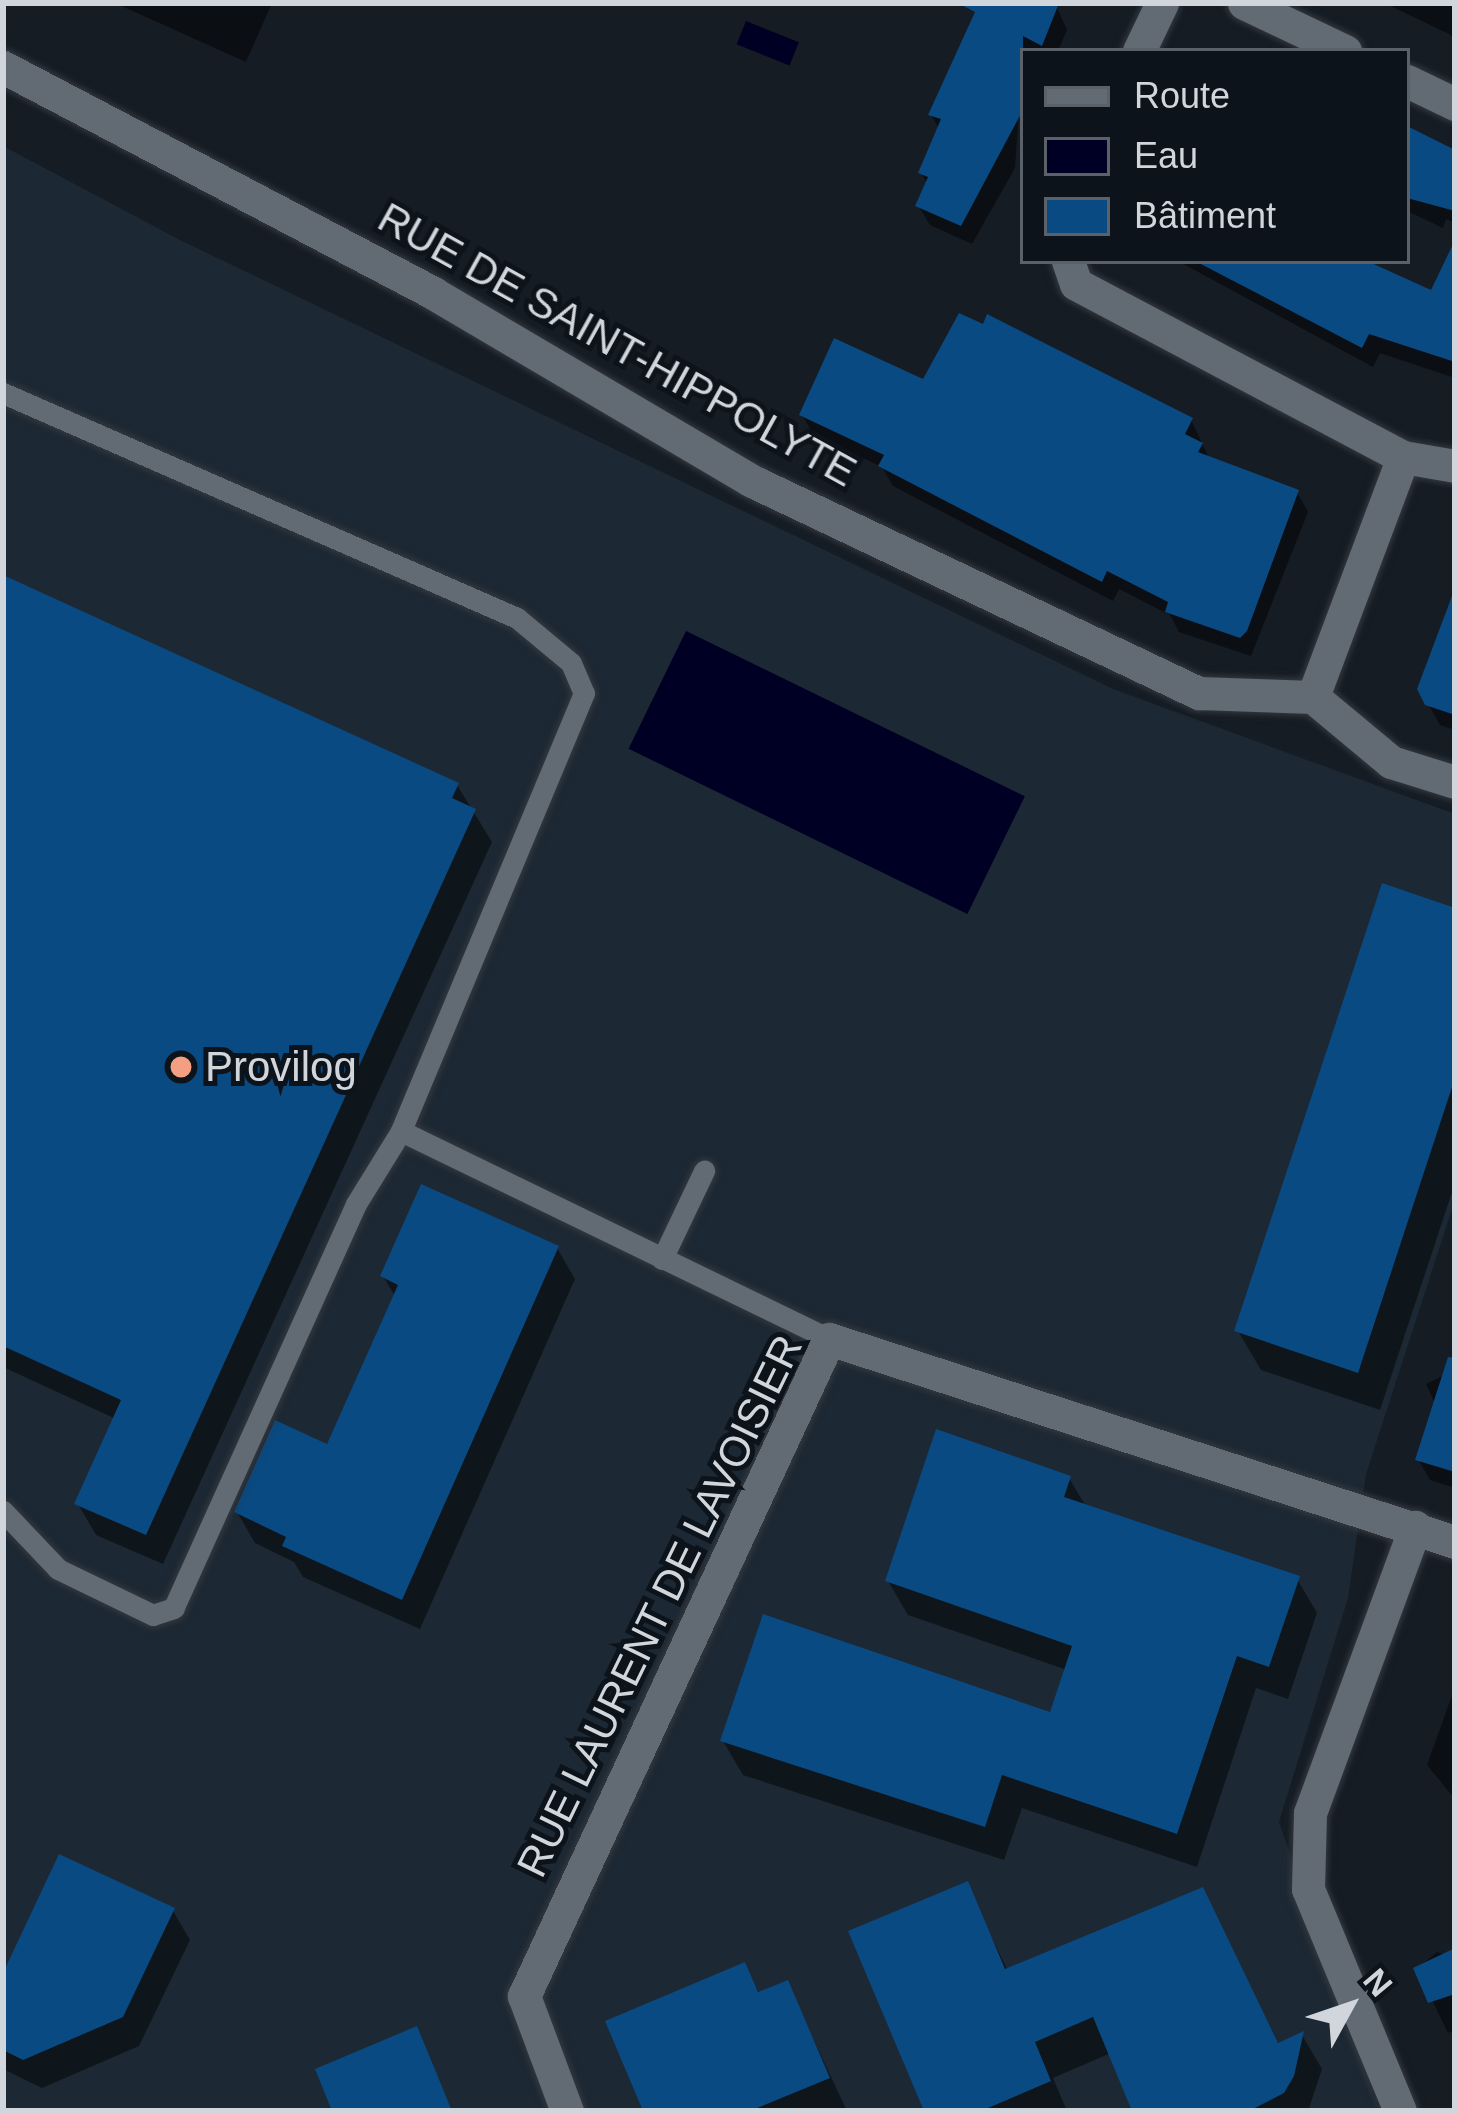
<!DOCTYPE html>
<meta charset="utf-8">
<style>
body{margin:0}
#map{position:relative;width:1458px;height:2114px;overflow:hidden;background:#151c24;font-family:Helvetica,sans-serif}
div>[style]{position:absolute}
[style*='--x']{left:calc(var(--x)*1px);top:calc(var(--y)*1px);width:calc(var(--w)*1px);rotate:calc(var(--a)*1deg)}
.built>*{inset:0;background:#1c2833}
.water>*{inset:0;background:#000024;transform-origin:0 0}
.shadow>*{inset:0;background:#0007}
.building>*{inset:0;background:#0a4a82}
.roads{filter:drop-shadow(0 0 3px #34383f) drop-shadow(0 0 3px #34383f)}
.service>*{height:21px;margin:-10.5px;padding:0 10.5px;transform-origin:10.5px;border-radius:10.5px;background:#626b74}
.minor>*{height:33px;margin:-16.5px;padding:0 16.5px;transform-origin:16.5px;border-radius:16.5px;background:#626b74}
.dots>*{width:33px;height:33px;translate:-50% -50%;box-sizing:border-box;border:6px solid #0c131a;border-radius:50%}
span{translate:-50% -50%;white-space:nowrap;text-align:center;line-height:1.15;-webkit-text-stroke:10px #0c131a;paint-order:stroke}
.street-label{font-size:42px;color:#d1d6dc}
.poi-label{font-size:42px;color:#d1d6dc}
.left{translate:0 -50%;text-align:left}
.frame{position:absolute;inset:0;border:6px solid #d1d6dc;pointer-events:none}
.legend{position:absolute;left:1020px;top:48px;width:390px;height:216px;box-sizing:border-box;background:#0c131a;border:3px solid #5b6168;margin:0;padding:15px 21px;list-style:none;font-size:36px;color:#d1d6dc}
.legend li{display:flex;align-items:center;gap:24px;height:60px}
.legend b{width:60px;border:3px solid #5b6168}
.north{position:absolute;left:1290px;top:1946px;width:120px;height:120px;-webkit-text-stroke:9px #0c131a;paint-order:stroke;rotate:50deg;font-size:33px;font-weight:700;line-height:48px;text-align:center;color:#d1d6dc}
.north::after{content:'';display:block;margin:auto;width:42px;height:54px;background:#d1d6dc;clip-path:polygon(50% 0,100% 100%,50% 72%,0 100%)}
</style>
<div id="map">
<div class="built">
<div style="clip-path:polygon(3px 146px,180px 240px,1113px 689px,1455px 814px,1455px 1200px,1366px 1474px,1348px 1598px,1279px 1822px,1379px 2111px,3px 2111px)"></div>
</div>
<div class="water">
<div style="left:746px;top:21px;width:57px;height:25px;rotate:22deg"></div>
<div style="left:686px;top:631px;width:377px;height:131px;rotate:26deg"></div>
</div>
<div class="shadow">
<div style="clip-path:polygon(115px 3px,272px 3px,246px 62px)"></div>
<div style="clip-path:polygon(979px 3px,1055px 3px,1067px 30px,1058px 51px,1023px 51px,1015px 168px,972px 244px,930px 225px,918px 205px,928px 185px,921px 173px,940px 130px,931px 115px)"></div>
<div style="clip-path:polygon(1384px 3px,1455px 3px,1455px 38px,1449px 34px)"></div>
<div style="clip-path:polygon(1407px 130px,1455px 153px,1455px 223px,1446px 219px,1443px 228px,1407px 211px)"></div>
<div style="clip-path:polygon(1178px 261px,1367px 261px,1432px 294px,1455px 289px,1455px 378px,1380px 353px,1373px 367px)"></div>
<div style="clip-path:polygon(924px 383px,1191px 420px,1210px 460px,1297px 492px,1308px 512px,1251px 656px,1179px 632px,1170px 615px,1119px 589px,1113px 601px,893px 486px,882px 467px,814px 435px,802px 415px)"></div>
<div style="clip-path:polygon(3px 578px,457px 785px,492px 842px,163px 1564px,96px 1535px,78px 1504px,116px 1419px,3px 1367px)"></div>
<div style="clip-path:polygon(1455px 628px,1455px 730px,1440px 725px,1420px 689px)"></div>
<div style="clip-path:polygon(1455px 911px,1455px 1183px,1380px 1410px,1261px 1370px,1238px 1331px)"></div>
<div style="clip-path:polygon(557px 1248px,575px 1279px,420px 1629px,303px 1577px,294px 1562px,255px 1543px,237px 1512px,329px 1448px,396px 1298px,383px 1276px)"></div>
<div style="clip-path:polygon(1455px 1370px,1455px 1488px,1430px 1480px,1418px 1459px,1436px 1406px,1426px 1384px)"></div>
<div style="clip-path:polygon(1069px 1478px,1087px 1508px,1297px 1579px,1317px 1613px,1288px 1699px,1256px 1688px,1197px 1867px,1022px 1808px,1004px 1860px,743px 1775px,723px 1741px,1052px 1715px,1067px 1670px,908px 1615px,888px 1581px)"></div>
<div style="clip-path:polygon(1455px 1687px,1455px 1799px,1427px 1765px)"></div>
<div style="clip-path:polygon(966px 1885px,1008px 1971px,1202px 1890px,1279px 2045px,1302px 2035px,1322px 2069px,1308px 2111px,1136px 2111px,1111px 2053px,1053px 2078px,1067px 2111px,928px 2111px)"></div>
<div style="clip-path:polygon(173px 1911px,190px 1940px,139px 2046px,42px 2088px,3px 2069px,3px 1980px)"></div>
<div style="clip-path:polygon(1437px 1952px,1455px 1959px,1455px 2030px,1448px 2033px,1417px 1969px)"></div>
<div style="clip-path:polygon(743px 1966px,760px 1994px,787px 1983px,847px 2111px,646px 2111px)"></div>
<div style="clip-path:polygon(416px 2030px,452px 2111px,335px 2111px)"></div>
</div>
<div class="building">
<div style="clip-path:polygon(958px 3px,1059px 3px,1042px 46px,1023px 36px,1023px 110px,961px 226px,915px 206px,928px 177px,918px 173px,941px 119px,928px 115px,975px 12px)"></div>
<div style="clip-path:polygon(1407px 126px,1455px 150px,1455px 211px,1407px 198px)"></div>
<div style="clip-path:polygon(1455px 240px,1455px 362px,1369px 334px,1362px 348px,1195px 261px,1367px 261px,1431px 290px)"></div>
<div style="clip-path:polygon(959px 313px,983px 324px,987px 314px,1193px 418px,1185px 434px,1203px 443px,1198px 452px,1299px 490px,1247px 631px,1240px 638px,1165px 612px,1168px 602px,1107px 571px,1102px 582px,878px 466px,884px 455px,799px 415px,834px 338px,923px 379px)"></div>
<div style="clip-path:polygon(3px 575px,459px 783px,452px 798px,476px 809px,146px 1535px,74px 1504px,121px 1400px,3px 1346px)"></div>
<div style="clip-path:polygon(1452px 596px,1455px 597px,1455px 715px,1425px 705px,1417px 689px)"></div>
<div style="clip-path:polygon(1382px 883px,1455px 908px,1455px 1078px,1358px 1373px,1234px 1331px)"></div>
<div style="clip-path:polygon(421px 1184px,559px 1246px,402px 1600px,282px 1546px,286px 1537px,234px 1512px,275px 1420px,327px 1444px,398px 1285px,380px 1276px)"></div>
<div style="clip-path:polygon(1448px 1357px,1455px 1358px,1455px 1472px,1415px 1460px)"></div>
<div style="clip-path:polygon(936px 1429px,1071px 1476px,1064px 1497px,1300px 1576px,1269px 1667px,1237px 1656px,1177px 1834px,1002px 1775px,985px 1827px,720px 1741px,763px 1614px,1050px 1712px,1072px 1646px,885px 1581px)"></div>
<div style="clip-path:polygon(59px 1854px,175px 1908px,123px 2017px,23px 2060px,3px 2050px,3px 1973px)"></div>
<div style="clip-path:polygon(968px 1881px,1005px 1969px,1203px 1887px,1278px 2043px,1304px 2031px,1294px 2076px,1284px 2093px,1249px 2111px,1132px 2111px,1093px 2017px,1035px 2042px,1051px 2081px,981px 2111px,924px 2111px,848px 1931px)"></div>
<div style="clip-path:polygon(1455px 1948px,1455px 1994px,1428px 2003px,1413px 1968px)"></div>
<div style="clip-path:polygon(745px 1962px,758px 1992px,788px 1980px,830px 2078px,750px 2111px,643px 2111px,605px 2021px)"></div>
<div style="clip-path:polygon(417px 2026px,452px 2111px,332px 2111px,315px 2069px)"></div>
</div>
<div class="roads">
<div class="service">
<div style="--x:3;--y:393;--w:561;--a:23.64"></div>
<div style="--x:517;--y:618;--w:70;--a:39.8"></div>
<div style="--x:571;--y:663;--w:33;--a:67"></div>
<div style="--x:584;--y:693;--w:475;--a:112.7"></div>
<div style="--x:401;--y:1131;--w:86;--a:121.7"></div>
<div style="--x:356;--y:1204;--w:443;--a:114.3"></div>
<div style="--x:174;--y:1608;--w:22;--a:162"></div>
<div style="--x:153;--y:1615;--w:106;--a:-154.2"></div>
<div style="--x:58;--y:1569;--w:80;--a:-133.5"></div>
<div style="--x:401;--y:1131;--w:476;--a:25.9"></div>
<div style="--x:662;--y:1259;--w:98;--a:-64.5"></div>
</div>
<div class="minor">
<div style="--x:1244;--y:3;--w:112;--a:25.4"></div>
<div style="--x:1139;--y:51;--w:53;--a:-64.4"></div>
<div style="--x:3;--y:67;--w:486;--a:27.7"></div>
<div style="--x:433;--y:293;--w:370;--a:30.5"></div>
<div style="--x:752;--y:481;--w:495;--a:25.4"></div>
<div style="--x:1199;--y:693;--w:114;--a:2"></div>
<div style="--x:1313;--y:697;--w:102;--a:39.8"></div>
<div style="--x:1391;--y:762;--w:67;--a:17.4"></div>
<div style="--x:1407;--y:81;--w:53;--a:25.6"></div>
<div style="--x:1068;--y:261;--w:24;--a:71"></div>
<div style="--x:1076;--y:284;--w:370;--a:27.9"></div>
<div style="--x:1403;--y:457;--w:256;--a:110.6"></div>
<div style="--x:1403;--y:457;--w:53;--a:9.8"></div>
<div style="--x:567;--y:2111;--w:123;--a:-110.5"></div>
<div style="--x:524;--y:1996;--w:724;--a:-65.1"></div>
<div style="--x:829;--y:1339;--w:658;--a:17.97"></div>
<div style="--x:1400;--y:2111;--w:240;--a:-112.5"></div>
<div style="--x:1308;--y:1889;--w:76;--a:-88.5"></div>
<div style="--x:1310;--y:1813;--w:305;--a:-69.8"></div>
</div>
</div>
<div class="dots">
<div style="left:181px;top:1067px;background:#f2a081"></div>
</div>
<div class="street-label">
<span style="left:617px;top:345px;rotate:29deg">RUE DE SAINT-HIPPOLYTE</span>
<span style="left:660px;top:1606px;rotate:-64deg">RUE LAURENT DE LAVOISIER</span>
</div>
<div class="poi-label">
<span class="left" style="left:205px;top:1067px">Provilog</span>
</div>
<div class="frame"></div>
<ul class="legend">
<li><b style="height:15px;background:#626b74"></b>Route</li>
<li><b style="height:33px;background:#000024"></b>Eau</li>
<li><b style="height:33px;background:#0a4a82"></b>Bâtiment</li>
</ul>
<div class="north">N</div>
</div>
